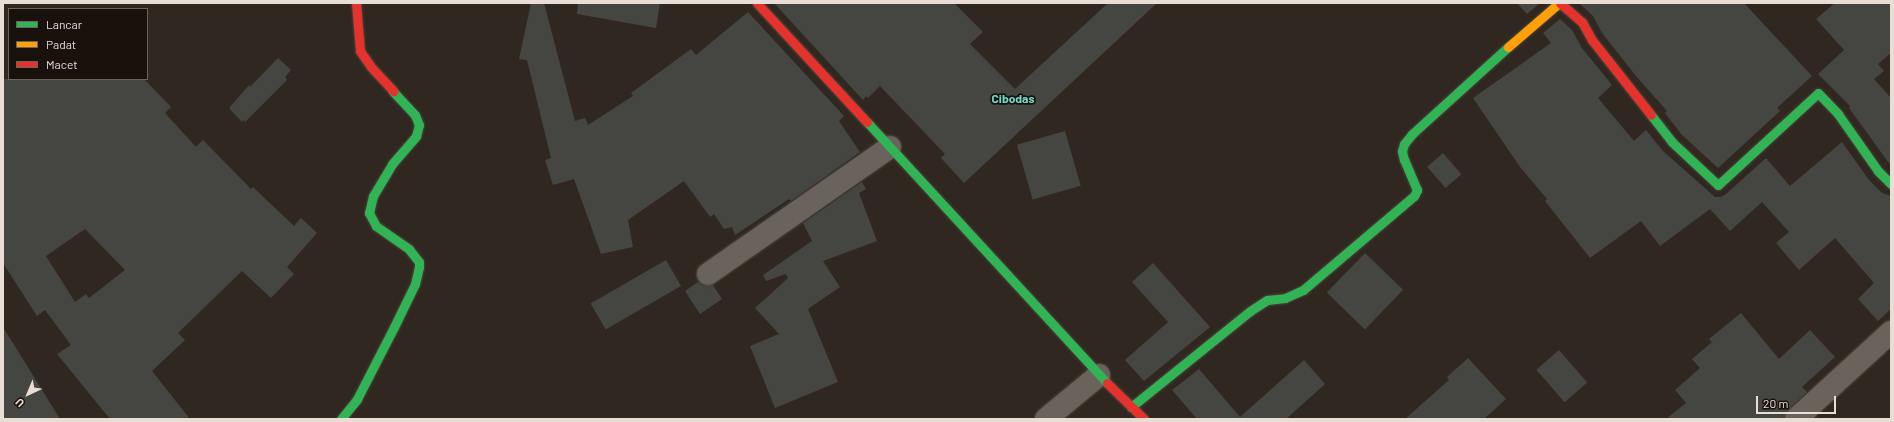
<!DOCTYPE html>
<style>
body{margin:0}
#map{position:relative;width:1894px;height:422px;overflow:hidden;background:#302820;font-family:Barlow,sans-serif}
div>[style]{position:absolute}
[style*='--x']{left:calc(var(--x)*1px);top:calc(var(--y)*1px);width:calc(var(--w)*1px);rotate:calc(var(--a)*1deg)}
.building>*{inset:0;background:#454541;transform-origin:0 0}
.roads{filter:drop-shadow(0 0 1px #4e463f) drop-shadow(0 0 1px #4e463f)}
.street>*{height:22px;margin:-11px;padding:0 11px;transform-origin:11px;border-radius:11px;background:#6a635c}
.fast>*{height:9px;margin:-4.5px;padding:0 4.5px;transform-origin:4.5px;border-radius:4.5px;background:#30b455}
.slow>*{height:9px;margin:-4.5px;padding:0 4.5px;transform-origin:4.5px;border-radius:4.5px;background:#ff9f0a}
.jam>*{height:9px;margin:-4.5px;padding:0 4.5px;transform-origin:4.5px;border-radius:4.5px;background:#e5322d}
span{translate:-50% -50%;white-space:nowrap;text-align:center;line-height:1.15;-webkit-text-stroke:3.5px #19110b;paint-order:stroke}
.quarter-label{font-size:12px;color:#74dccc;font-weight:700}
.frame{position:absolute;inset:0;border:4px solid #e9ded5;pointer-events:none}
.legend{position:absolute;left:8px;top:8px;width:140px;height:72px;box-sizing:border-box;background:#19110b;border:1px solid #6c635c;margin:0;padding:5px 7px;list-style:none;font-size:12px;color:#e9ded5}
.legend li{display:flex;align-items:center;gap:8px;height:20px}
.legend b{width:20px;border:1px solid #6c635c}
.north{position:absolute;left:8px;top:374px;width:40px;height:40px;-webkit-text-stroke:3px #19110b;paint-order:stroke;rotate:224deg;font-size:11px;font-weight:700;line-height:16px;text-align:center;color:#e9ded5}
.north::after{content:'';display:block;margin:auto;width:14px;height:18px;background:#e9ded5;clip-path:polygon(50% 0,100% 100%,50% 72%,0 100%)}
.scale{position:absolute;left:1756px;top:396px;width:80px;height:18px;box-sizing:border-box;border:2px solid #e9ded5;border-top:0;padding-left:5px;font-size:12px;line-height:14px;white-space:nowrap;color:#e9ded5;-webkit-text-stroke:3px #19110b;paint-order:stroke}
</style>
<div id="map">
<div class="building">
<div style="clip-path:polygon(531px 3px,544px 3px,575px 121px,585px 118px,588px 125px,633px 96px,631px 93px,691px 49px,696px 55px,748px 12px,844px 116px,839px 121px,860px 152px,791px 201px,789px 199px,735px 235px,732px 227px,724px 229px,714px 214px,710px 217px,684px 181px,628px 220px,633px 247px,601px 254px,574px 179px,553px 185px,545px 160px,551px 158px,527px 60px,519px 59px)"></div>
<div style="clip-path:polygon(578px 3px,660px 3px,656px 28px,577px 14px)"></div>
<div style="clip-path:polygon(774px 3px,954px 3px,983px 32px,970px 44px,1015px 89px,1108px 3px,1157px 3px,964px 183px,941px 158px,945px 154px,880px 86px,868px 98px,866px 96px,863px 100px)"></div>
<div style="clip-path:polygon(1517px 3px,1540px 3px,1527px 14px)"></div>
<div style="clip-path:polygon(1579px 3px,1744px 3px,1812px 76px,1777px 108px,1780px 111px,1718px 168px,1681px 134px,1665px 113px,1667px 111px,1636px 76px,1602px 33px,1593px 16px)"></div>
<div style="clip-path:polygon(1835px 3px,1891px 3px,1891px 53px,1878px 64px,1884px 71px,1874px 79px,1891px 98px,1891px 166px,1849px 108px,1850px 106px,1818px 74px,1844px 50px,1816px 19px)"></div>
<div style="clip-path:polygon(1560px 19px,1572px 30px,1582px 48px,1612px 85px,1598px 98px,1634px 141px,1646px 130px,1663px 151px,1715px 197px,1721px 197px,1726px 194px,1766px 158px,1790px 186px,1842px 142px,1869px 180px,1882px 193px,1891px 196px,1891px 309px,1878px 321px,1858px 299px,1874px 283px,1835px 238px,1799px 270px,1776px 243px,1789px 232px,1762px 202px,1730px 231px,1710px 209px,1660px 246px,1641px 221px,1590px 258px,1545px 201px,1547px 199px,1520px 167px,1473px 98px,1551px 43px,1543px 33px)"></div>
<div style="clip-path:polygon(278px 58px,291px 70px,285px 77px,287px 80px,245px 122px,243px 120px,242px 122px,229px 108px,249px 85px,250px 87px)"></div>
<div style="clip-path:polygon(evenodd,3px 79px,144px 79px,171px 107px,165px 113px,196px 147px,203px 140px,251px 189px,253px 187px,294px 226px,301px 218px,317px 233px,287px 267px,294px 274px,271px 298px,242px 271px,178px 333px,185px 340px,152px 371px,190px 419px,110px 419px,57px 354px,71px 345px,45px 310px,37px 316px,3px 263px,3px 79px,85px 229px,125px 270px,89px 298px,86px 294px,75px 302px,46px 256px,85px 229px)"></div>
<div style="left:1065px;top:131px;width:57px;height:50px;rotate:74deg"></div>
<div style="left:1443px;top:153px;width:28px;height:21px;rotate:49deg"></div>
<div style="clip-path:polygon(862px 182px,866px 189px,859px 193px,877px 241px,823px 261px,840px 287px,808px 309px,838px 382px,775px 408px,750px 346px,779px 334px,755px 308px,788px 278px,786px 274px,766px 281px,763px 275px,812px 241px,803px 223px)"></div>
<div style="left:1365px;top:253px;width:53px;height:55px;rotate:44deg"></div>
<div style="left:666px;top:260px;width:30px;height:87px;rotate:60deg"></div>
<div style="clip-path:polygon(1153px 263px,1210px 327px,1144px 381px,1125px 360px,1168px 322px,1132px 282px)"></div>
<div style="clip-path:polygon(698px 282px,703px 285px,713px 285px,722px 299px,700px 314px,685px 291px)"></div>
<div style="clip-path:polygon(1741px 313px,1779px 359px,1810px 330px,1835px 357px,1802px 387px,1807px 392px,1788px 410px,1784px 419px,1666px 419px,1686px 403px,1675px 390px,1700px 368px,1692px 359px,1712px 342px,1709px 339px)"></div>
<div style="clip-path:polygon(3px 327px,60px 419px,3px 419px)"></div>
<div style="left:1559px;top:350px;width:43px;height:30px;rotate:49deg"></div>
<div style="clip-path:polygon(1468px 358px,1506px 399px,1484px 419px,1405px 419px,1449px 380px,1447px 377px)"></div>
<div style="clip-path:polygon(1304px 360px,1325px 384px,1286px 419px,1197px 419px,1172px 390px,1199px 369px,1240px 417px)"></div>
</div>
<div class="roads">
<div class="street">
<div style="--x:708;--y:274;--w:222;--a:-34.9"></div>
<div style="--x:1046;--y:419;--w:69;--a:-39.7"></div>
<div style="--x:1796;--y:419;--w:129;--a:-42.5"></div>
</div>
<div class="fast">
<div style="--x:1651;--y:115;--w:34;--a:52"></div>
<div style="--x:1672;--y:142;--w:63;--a:43.1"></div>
<div style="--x:1718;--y:185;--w:136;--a:-42.6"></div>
<div style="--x:1818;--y:93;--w:29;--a:46"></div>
<div style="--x:1838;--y:114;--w:70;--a:54.9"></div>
<div style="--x:1878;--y:171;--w:18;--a:45"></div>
<div style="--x:867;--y:122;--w:355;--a:47.4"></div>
<div style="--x:1131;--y:407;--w:153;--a:-38.9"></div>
<div style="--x:1250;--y:311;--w:20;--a:-33"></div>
<div style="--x:1267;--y:300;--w:18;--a:-6"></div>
<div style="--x:1285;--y:298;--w:20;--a:-24"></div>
<div style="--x:1303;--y:290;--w:145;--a:-40.3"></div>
<div style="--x:1414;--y:196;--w:7;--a:-63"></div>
<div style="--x:1417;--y:190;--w:33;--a:-113"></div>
<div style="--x:1404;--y:160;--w:9;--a:-103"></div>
<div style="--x:1402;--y:151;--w:7;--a:-74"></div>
<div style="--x:1404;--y:144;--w:13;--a:-51"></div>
<div style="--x:1412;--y:134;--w:130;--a:-42.2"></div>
<div style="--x:341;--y:419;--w:26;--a:-51"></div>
<div style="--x:357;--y:399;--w:81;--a:-62.8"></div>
<div style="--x:394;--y:327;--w:48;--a:-64"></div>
<div style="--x:415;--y:284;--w:17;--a:-77"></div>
<div style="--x:419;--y:267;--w:5;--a:-90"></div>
<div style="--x:419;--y:262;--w:16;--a:-128"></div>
<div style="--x:409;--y:249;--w:40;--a:-145.1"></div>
<div style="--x:376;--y:226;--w:15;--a:-118"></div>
<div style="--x:369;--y:213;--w:17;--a:-77"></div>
<div style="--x:373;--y:196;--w:37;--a:-59"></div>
<div style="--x:392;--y:164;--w:37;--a:-49"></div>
<div style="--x:416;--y:136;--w:11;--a:-75"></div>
<div style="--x:419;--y:125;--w:11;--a:-112"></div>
<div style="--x:415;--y:115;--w:33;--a:-133"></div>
</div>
<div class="slow">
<div style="--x:1508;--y:47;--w:67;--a:-40.8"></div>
</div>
<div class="jam">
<div style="--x:356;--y:3;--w:48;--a:85.2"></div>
<div style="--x:360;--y:51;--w:19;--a:55"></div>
<div style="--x:371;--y:67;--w:33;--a:47"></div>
<div style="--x:757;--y:3;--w:162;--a:47.3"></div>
<div style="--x:1560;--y:3;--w:29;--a:41"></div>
<div style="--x:1582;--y:22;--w:21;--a:61"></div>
<div style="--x:1592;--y:40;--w:95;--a:51.8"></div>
<div style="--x:1107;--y:383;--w:52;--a:44.2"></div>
</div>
</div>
<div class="quarter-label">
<span style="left:1013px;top:99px">Cibodas</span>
</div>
<div class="frame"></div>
<ul class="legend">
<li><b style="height:5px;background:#30b455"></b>Lancar</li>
<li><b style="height:5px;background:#ff9f0a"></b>Padat</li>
<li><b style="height:5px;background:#e5322d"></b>Macet</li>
</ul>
<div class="north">U</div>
<div class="scale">20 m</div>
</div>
